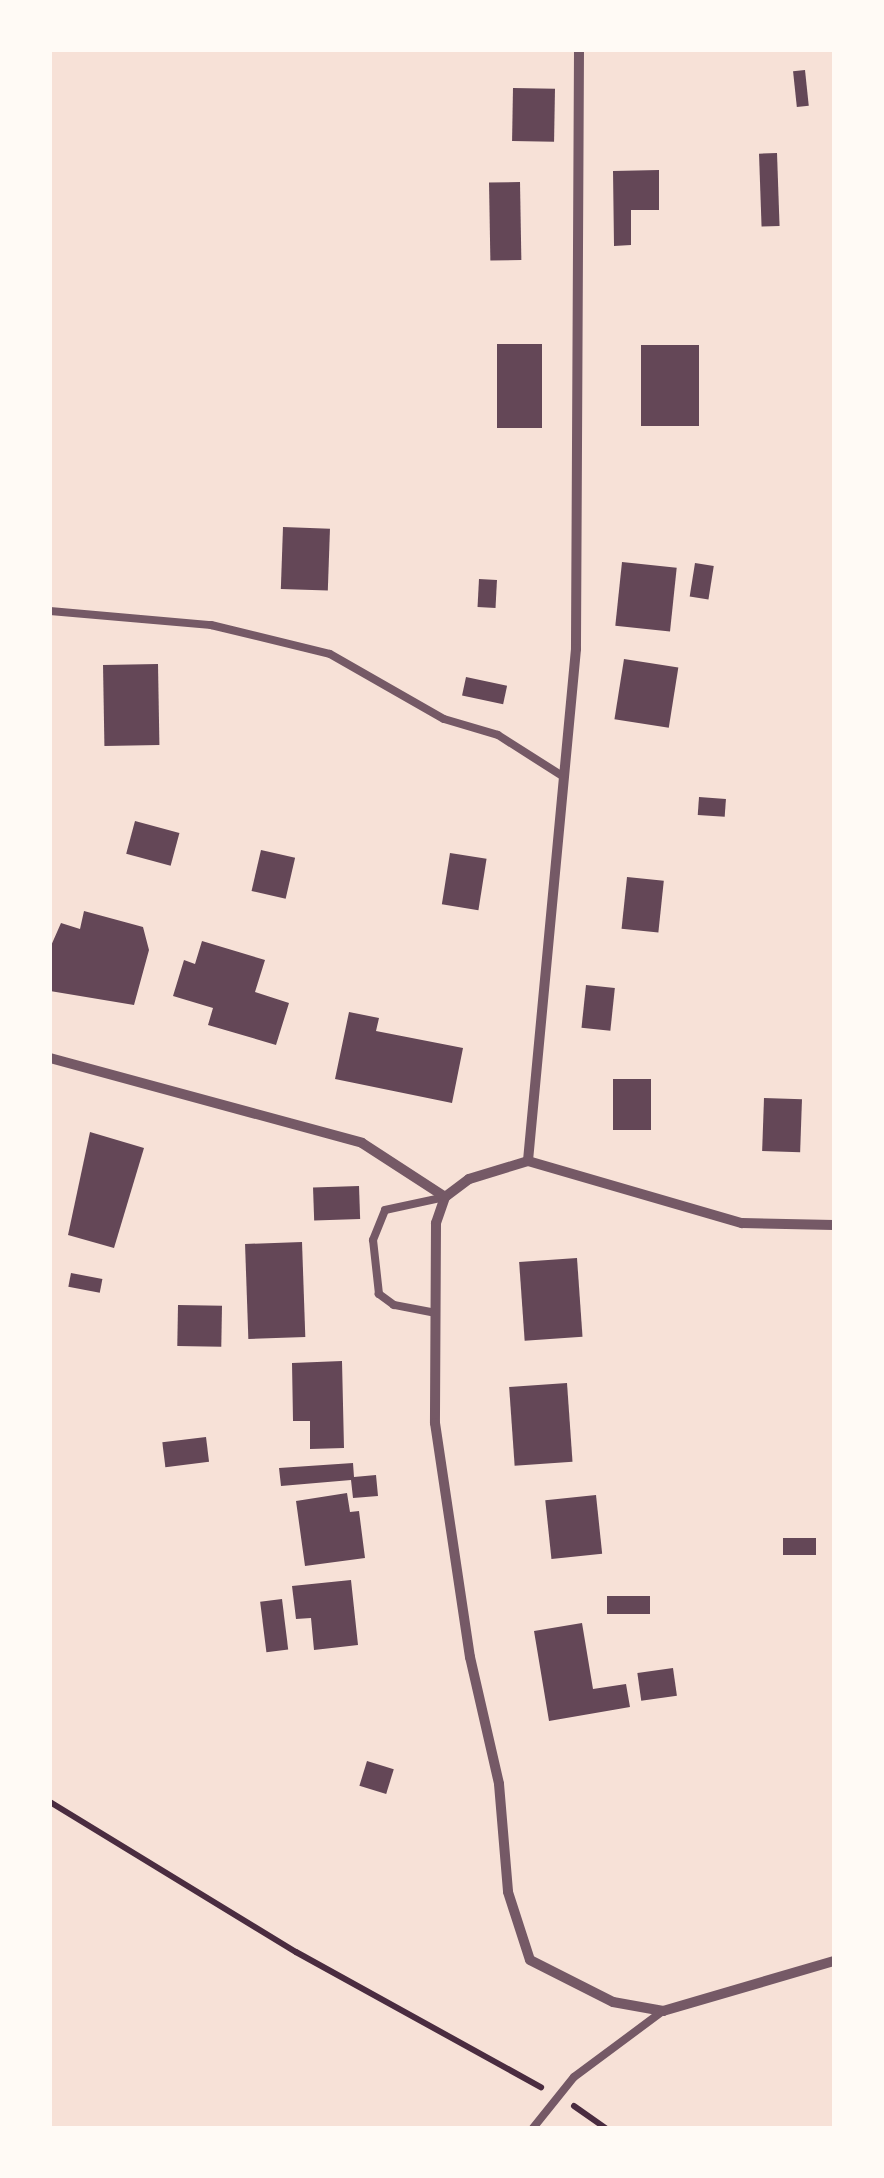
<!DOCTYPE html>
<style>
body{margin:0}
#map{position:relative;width:884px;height:2178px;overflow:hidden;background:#f7e1d7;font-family:Manrope,sans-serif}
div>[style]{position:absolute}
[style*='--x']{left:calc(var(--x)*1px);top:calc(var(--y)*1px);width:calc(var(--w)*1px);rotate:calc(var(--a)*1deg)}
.building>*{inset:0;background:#644757;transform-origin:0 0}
.path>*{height:6px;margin:-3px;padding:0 3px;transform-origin:3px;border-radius:3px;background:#4a2c40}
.service>*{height:8px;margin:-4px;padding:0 4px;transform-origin:4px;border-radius:4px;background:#755966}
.minor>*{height:10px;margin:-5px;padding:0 5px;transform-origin:5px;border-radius:5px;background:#755966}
span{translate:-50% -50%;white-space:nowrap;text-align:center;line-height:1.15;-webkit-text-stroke:8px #fffaf5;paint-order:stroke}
.frame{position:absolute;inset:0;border:52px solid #fffaf5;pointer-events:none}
</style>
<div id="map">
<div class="building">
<div style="left:805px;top:70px;width:36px;height:12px;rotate:84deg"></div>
<div style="left:513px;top:88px;width:42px;height:53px;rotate:1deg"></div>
<div style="left:777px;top:153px;width:73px;height:18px;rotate:88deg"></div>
<div style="clip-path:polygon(659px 170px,659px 210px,631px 210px,631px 245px,614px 246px,613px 171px)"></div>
<div style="left:520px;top:182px;width:78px;height:31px;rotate:89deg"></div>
<div style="left:497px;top:344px;width:45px;height:84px"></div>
<div style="left:641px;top:345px;width:58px;height:81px"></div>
<div style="left:283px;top:527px;width:47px;height:62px;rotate:2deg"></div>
<div style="left:622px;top:562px;width:55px;height:64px;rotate:6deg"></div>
<div style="left:695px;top:563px;width:19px;height:34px;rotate:9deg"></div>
<div style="left:479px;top:579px;width:18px;height:28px;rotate:3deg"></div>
<div style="left:624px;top:659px;width:55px;height:61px;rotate:9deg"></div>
<div style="left:158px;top:664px;width:81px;height:55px;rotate:89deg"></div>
<div style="left:466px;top:677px;width:42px;height:19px;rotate:12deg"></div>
<div style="left:699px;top:797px;width:27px;height:18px;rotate:4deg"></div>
<div style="left:135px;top:821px;width:46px;height:34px;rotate:15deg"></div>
<div style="left:261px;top:850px;width:35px;height:42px;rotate:13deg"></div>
<div style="left:450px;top:853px;width:37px;height:52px;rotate:9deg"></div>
<div style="left:627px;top:877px;width:37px;height:52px;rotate:6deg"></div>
<div style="clip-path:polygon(84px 911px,143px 927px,149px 950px,134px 1005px,50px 991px,50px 948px,61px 923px,80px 929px)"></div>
<div style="clip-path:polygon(202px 941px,265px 960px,255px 992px,289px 1003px,276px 1045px,208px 1025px,213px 1008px,173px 996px,184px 960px,195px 964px)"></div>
<div style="left:586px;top:985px;width:29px;height:43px;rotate:6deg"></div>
<div style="clip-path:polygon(349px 1012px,379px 1018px,376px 1031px,463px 1048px,452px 1103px,335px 1079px)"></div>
<div style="left:613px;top:1079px;width:38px;height:51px"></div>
<div style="left:764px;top:1098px;width:38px;height:53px;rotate:2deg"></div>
<div style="clip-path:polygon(90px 1132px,144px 1148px,114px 1248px,68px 1235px)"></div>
<div style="left:359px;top:1186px;width:33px;height:46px;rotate:88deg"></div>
<div style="left:302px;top:1242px;width:95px;height:57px;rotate:88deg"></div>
<div style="left:577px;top:1258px;width:79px;height:58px;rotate:86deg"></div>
<div style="left:71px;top:1273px;width:32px;height:14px;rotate:11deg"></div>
<div style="left:178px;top:1305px;width:44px;height:41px;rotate:1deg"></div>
<div style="clip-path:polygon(342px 1361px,344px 1448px,310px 1449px,310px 1421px,293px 1421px,292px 1363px)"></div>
<div style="left:567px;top:1383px;width:79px;height:58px;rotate:86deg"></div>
<div style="left:206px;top:1437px;width:25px;height:44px;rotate:83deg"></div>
<div style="clip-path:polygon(353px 1463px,354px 1477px,376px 1475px,378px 1496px,353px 1498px,351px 1480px,281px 1486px,279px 1468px)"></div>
<div style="clip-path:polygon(347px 1493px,350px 1512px,359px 1511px,365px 1558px,305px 1566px,296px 1501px)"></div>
<div style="left:596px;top:1495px;width:59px;height:51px;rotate:84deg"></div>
<div style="left:783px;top:1538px;width:33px;height:17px"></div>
<div style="clip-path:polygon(351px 1580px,358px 1645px,314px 1650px,311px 1618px,296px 1619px,292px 1586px)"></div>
<div style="left:607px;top:1596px;width:43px;height:18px"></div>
<div style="left:282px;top:1599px;width:51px;height:22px;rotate:83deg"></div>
<div style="clip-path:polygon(582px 1623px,593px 1689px,626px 1684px,630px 1707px,549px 1721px,534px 1631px)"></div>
<div style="left:673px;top:1668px;width:28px;height:36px;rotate:82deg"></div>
<div style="left:367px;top:1761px;width:28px;height:26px;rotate:17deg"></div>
</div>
<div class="path">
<div style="--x:50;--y:1802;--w:288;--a:31.4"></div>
<div style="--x:296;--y:1952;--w:280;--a:28.9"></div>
<div style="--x:574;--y:2106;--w:39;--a:35"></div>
</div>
<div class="service">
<div style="--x:50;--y:611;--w:162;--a:5"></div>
<div style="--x:211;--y:625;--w:122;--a:13.7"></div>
<div style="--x:330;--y:654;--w:131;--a:29.7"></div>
<div style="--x:444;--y:719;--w:56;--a:16.5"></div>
<div style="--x:498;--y:735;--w:78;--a:32.5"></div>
<div style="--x:436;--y:1313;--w:43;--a:-169.2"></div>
<div style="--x:394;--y:1305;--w:19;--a:-144"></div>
<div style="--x:379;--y:1294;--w:54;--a:-96.3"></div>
<div style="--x:373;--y:1240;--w:32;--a:-68"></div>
<div style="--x:385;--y:1210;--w:61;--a:-12.2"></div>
<div style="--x:533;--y:2128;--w:65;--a:-51.2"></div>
<div style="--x:574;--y:2077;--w:111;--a:-36.6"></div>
</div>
<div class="minor">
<div style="--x:579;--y:50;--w:599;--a:90.29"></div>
<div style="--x:576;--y:649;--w:514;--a:95.36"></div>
<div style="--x:528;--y:1161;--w:62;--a:163"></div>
<div style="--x:469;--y:1179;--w:30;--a:143"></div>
<div style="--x:445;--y:1197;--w:28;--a:109"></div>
<div style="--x:436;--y:1223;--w:200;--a:90.3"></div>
<div style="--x:435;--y:1423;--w:237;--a:81.5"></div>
<div style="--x:470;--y:1657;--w:130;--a:77.1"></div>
<div style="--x:499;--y:1784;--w:108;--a:85.2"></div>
<div style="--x:508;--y:1892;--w:71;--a:72.1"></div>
<div style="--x:530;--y:1960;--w:93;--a:26.8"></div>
<div style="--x:613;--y:2002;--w:51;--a:10.2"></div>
<div style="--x:663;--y:2011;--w:178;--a:-16.3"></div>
<div style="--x:50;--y:1058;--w:323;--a:15.2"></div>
<div style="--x:362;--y:1143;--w:99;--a:33"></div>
<div style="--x:528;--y:1161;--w:223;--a:16.2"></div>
<div style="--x:742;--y:1223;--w:92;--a:1.2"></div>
</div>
<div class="frame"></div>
</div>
